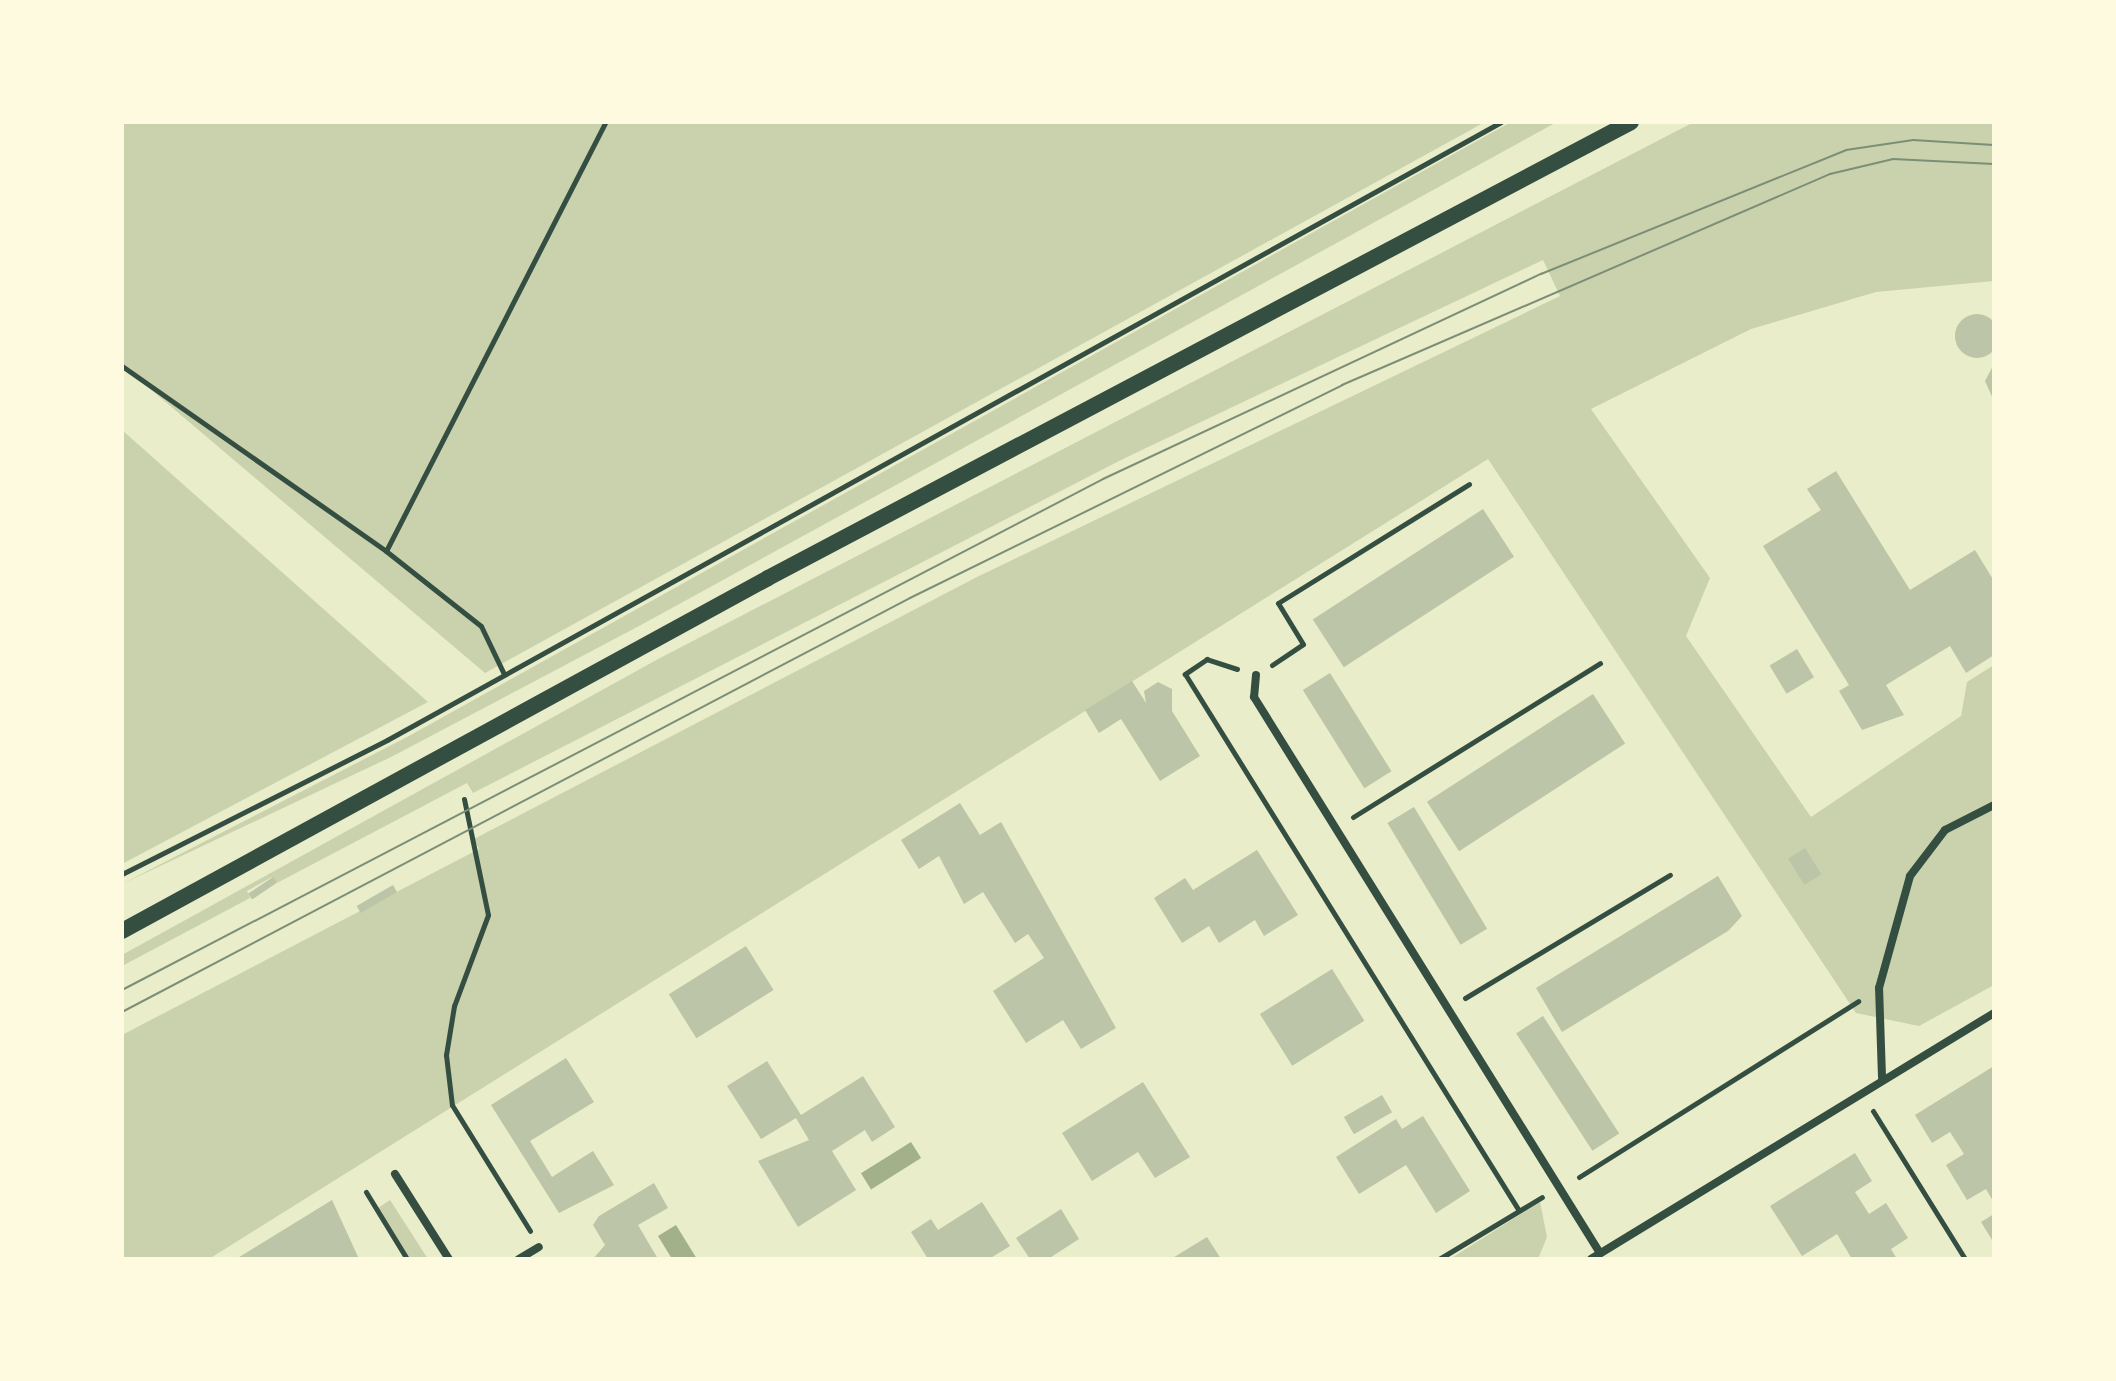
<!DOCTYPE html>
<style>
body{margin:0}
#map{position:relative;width:2116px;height:1381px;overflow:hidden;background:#e9edc9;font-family:Lato,sans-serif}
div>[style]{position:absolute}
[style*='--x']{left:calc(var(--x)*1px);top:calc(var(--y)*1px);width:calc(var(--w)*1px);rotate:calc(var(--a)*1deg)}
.green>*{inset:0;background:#cad2ad}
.water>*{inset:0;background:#a3b18a;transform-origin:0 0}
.building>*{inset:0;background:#bcc5a7;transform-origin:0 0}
.round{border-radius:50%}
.path>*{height:5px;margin:-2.5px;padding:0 2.5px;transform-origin:2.5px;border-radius:2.5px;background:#344e41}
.minor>*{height:8px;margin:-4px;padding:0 4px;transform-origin:4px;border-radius:4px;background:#344e41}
.secondary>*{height:16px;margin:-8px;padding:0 8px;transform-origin:8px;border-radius:8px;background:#344e41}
.tram>*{height:2px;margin:-1px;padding:0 1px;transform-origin:1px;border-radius:1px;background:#7c8e77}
span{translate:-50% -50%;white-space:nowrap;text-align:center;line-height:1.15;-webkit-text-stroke:8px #fefae0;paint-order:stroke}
.frame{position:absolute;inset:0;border:124px solid #fefae0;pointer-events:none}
</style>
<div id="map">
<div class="green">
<div style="clip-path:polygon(122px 122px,1485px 122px,485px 673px,122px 365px)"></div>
<div style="clip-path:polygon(1511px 122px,1557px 122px,641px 625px,391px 757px,122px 884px,409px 736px)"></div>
<div style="clip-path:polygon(1694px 122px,1994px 122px,1994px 281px,1876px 292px,1751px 329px,1591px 409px,1710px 578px,1686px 636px,1811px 817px,1961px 716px,1967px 682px,1994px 665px,1994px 985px,1919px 1026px,1856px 1013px,1488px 459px,209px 1259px,122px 1259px,122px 1035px,479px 849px,474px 839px,977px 577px,1560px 296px,1543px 260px,1125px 458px,473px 793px,467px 783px,277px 883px,272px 877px,247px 891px,250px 898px,122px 966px,122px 955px,660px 658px)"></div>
<div style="clip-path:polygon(122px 430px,428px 702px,122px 864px)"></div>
<div style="clip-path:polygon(390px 1200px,428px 1259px,410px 1259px,378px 1208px)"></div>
<div style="clip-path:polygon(1540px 1202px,1547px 1237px,1538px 1259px,1450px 1259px)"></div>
</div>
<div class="water">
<div style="left:911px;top:1142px;width:19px;height:59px;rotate:58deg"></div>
<div style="clip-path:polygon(676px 1225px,697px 1259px,672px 1259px,658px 1236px)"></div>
</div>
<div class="building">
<div class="round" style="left:1955px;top:314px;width:44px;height:44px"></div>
<div style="clip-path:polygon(1994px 364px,1994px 401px,1985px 381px)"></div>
<div style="clip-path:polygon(1836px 471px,1910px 590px,1975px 550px,1994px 581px,1994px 655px,1966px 673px,1950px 646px,1886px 685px,1904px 715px,1862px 730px,1839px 691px,1849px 685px,1763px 546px,1821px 510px,1807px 489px)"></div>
<div style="left:1483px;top:509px;width:57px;height:203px;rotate:57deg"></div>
<div style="left:1797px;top:649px;width:33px;height:32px;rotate:59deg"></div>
<div style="left:1330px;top:673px;width:116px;height:32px;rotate:58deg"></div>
<div style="clip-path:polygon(1132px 681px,1146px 703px,1144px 691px,1158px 682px,1172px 689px,1172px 711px,1200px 756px,1160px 781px,1121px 719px,1099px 733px,1085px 710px)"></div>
<div style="left:1593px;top:694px;width:59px;height:198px;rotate:57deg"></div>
<div style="clip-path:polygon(960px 803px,980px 835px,1001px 822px,1116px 1028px,1081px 1049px,1063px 1020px,1026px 1043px,993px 991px,1044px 958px,1028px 934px,1015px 943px,983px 892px,964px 904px,939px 856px,919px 869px,901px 840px)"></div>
<div style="left:1414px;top:807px;width:142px;height:31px;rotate:59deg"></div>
<div style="left:1805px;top:848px;width:31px;height:20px;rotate:58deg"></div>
<div style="clip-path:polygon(1257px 850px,1298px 915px,1264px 936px,1255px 920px,1219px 943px,1209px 926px,1182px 943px,1154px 898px,1185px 878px,1193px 890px)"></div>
<div style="clip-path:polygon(1718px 876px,1742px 916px,1728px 931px,1562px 1032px,1536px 988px)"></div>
<div style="left:273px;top:877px;width:7px;height:30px;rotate:56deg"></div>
<div style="left:393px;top:885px;width:8px;height:42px;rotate:60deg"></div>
<div style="left:746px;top:946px;width:52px;height:91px;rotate:58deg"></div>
<div style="left:1332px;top:969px;width:61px;height:85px;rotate:58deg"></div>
<div style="left:1543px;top:1016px;width:140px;height:32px;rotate:57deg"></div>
<div style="clip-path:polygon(566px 1058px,594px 1102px,530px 1141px,552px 1177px,593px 1151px,614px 1185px,559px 1213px,491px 1105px)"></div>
<div style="clip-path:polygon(767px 1061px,801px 1115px,863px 1076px,895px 1127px,872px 1142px,865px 1130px,832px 1151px,856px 1190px,798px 1227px,758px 1161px,809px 1140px,796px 1118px,761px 1139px,727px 1086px)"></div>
<div style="clip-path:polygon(1994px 1066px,1994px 1203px,1986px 1189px,1967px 1200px,1946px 1165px,1964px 1154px,1950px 1132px,1932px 1143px,1915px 1115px)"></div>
<div style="clip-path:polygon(1143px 1082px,1190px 1157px,1155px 1178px,1138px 1152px,1092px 1181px,1062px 1133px)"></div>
<div style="left:1382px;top:1095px;width:20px;height:44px;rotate:60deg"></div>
<div style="clip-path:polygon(1423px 1116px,1470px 1191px,1436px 1213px,1406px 1165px,1359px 1194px,1336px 1157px,1396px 1119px,1402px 1129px)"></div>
<div style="clip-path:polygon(1855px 1153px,1872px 1181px,1855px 1192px,1869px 1214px,1886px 1203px,1908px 1238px,1891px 1249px,1897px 1259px,1852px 1259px,1837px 1234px,1802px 1256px,1770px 1206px)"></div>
<div style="clip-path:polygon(654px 1183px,668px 1208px,638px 1225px,658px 1259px,593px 1259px,605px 1245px,593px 1225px,599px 1216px)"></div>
<div style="clip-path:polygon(332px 1200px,359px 1259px,236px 1259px)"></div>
<div style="clip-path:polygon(982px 1202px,1010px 1246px,989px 1259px,928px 1259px,911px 1232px,931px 1219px,938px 1230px)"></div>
<div style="clip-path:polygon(1061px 1209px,1079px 1239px,1048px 1259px,1030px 1259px,1016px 1238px)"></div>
<div style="clip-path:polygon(1994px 1214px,1994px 1243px,1981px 1222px)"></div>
<div style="clip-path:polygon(1207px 1237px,1221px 1259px,1171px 1259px)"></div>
</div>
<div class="path">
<div style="--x:122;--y:366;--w:322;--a:35"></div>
<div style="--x:386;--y:551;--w:121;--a:38.3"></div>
<div style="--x:481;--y:626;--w:53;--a:64.4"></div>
<div style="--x:386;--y:551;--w:482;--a:-62.9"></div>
<div style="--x:1272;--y:665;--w:37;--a:-34"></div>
<div style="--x:1303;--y:644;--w:48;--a:-121.4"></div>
<div style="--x:1278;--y:603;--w:225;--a:-31.9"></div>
<div style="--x:1237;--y:669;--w:32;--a:-162"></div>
<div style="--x:1207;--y:659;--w:27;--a:146"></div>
<div style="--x:1185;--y:674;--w:630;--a:58.1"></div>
<div style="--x:464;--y:799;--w:118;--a:78.3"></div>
<div style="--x:488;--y:915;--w:97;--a:110.5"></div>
<div style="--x:454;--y:1006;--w:50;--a:99.3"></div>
<div style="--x:446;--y:1055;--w:50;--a:83.2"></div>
<div style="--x:452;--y:1105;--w:148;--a:58.2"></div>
<div style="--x:1353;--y:817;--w:291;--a:-31.9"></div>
<div style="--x:122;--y:874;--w:297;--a:-26.8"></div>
<div style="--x:387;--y:740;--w:1274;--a:-29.02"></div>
<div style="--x:1465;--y:998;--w:239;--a:-31"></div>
<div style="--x:1873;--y:1111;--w:174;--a:58.1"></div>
<div style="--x:1579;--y:1177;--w:330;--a:-32.2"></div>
<div style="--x:366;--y:1192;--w:79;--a:58.5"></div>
<div style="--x:1439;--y:1259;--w:120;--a:-31"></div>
</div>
<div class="minor">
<div style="--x:1256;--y:675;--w:22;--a:95"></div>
<div style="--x:1254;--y:697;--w:655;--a:58.11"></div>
<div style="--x:1882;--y:1077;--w:89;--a:-91.9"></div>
<div style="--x:1879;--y:988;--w:116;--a:-74.5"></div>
<div style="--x:1910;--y:876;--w:58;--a:-52.7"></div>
<div style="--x:1945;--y:830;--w:55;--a:-27"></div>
<div style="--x:395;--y:1174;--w:101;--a:57.6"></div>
<div style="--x:519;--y:1259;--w:23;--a:-31"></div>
<div style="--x:1591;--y:1259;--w:472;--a:-31.4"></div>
</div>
<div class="secondary">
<div style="--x:122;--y:931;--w:736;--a:-28.65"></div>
<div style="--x:768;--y:578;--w:976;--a:-27.85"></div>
</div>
<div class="tram">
<div style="--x:122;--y:990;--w:1106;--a:-27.51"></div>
<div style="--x:1103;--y:479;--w:484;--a:-25.1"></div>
<div style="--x:1541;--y:274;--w:329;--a:-22.1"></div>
<div style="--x:1846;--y:150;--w:68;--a:-8.5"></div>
<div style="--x:1913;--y:140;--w:81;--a:3.5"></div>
<div style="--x:122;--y:1012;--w:890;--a:-27.72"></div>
<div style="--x:910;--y:598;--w:482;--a:-26.2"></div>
<div style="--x:1342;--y:385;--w:532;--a:-23.38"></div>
<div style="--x:1830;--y:174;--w:65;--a:-13.4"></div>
<div style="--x:1893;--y:159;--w:101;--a:2.8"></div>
</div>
<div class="frame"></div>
</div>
